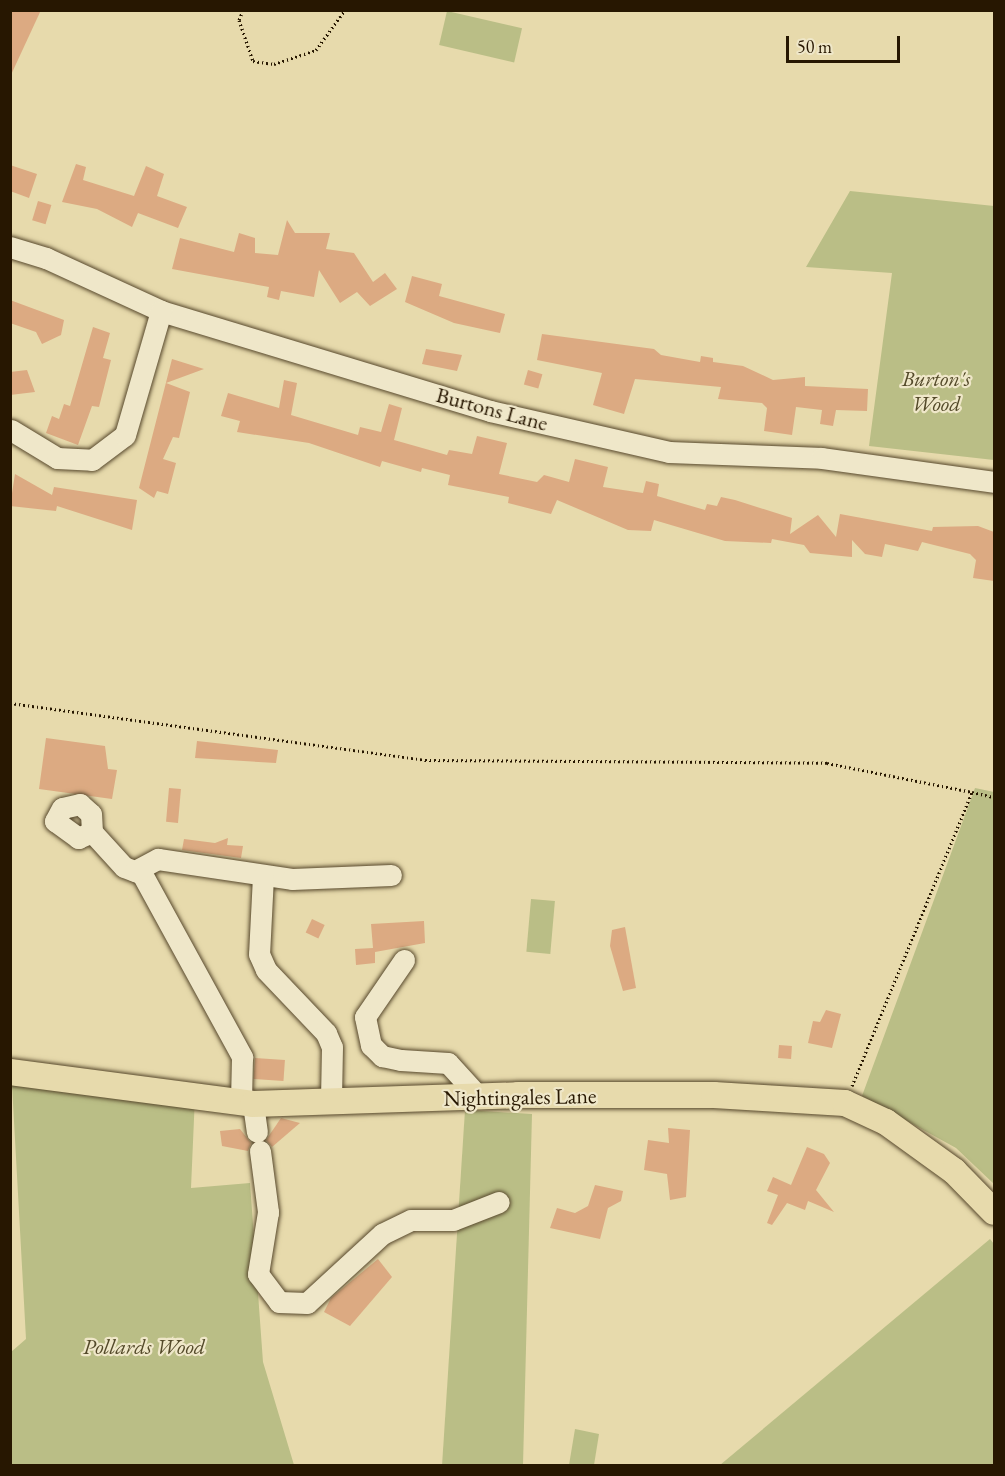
<!DOCTYPE html>
<style>
body{margin:0}
#map{position:relative;width:1005px;height:1476px;overflow:hidden;background:#e7daac;font-family:"EB Garamond",serif}
div>[style]{position:absolute}
[style*='--x']{left:calc(var(--x)*1px);top:calc(var(--y)*1px);width:calc(var(--w)*1px);rotate:calc(var(--a)*1deg)}
.green>*{inset:0;background:#babe86;transform-origin:0 0}
.building>*{inset:0;background:#dcaa82;transform-origin:0 0}
.path>*{height:3px;margin-top:-1.5px;transform-origin:0;background:repeating-linear-gradient(90deg,#271701 0 1.5px,transparent 0 4.5px)}
.roads{filter:drop-shadow(0 0 2px #57482c) drop-shadow(0 0 2px #57482c)}
.minor>*{height:21px;margin:-10.5px;padding:0 10.5px;transform-origin:10.5px;border-radius:10.5px;background:#efe7c9}
.major>*{height:26px;margin:-13px;padding:0 13px;transform-origin:13px;border-radius:13px;background:#e7daac}
span{translate:-50% -50%;white-space:nowrap;text-align:center;line-height:1.15;-webkit-text-stroke:4.5px #efe7c9;paint-order:stroke}
.park-label{font-size:22px;color:#534929;font-style:italic}
.street-label{font-size:22px;color:#271701}
.frame{position:absolute;inset:0;border:12px solid #271701;pointer-events:none}
.scale{position:absolute;left:786px;top:36px;width:114px;height:27px;box-sizing:border-box;border:3px solid #271701;border-top:0;padding-left:8px;font-size:18px;line-height:21px;white-space:nowrap;color:#271701;-webkit-text-stroke:4px #efe7c9;paint-order:stroke}
</style>
<div id="map">
<div class="green">
<div style="left:447px;top:11px;width:77px;height:35px;rotate:13deg"></div>
<div style="clip-path:polygon(850px 191px,994px 206px,994px 460px,869px 446px,892px 273px,806px 267px)"></div>
<div style="clip-path:polygon(975px 788px,994px 792px,994px 1184px,956px 1148px,862px 1096px)"></div>
<div style="left:531px;top:899px;width:24px;height:53px;rotate:5deg"></div>
<div style="clip-path:polygon(12px 1085px,195px 1096px,191px 1188px,250px 1183px,263px 1362px,294px 1465px,11px 1466px,11px 1352px,26px 1339px)"></div>
<div style="clip-path:polygon(465px 1110px,532px 1114px,523px 1465px,442px 1466px)"></div>
<div style="clip-path:polygon(990px 1239px,994px 1244px,994px 1465px,720px 1465px)"></div>
<div style="clip-path:polygon(575px 1429px,599px 1434px,594px 1465px,569px 1465px)"></div>
</div>
<div class="building">
<div style="clip-path:polygon(10px 10px,41px 10px,10px 77px)"></div>
<div style="clip-path:polygon(76px 164px,86px 167px,83px 180px,134px 196px,146px 166px,164px 174px,157px 196px,187px 207px,178px 228px,138px 213px,132px 227px,97px 209px,62px 202px)"></div>
<div style="clip-path:polygon(10px 165px,37px 174px,29px 198px,10px 191px)"></div>
<div style="left:38px;top:201px;width:14px;height:20px;rotate:17deg"></div>
<div style="clip-path:polygon(287px 220px,295px 233px,330px 233px,326px 249px,354px 253px,373px 282px,385px 273px,397px 289px,370px 306px,357px 292px,340px 303px,319px 270px,314px 297px,281px 291px,279px 300px,267px 297px,269px 287px,172px 269px,180px 238px,234px 252px,239px 233px,255px 238px,255px 253px,278px 255px)"></div>
<div style="clip-path:polygon(412px 276px,442px 284px,439px 296px,505px 314px,500px 333px,454px 323px,405px 302px)"></div>
<div style="clip-path:polygon(10px 300px,64px 320px,61px 335px,42px 344px,36px 332px,10px 323px)"></div>
<div style="clip-path:polygon(93px 327px,110px 333px,103px 358px,111px 360px,99px 407px,92px 406px,78px 445px,46px 433px,52px 416px,59px 419px,64px 404px,70px 406px)"></div>
<div style="clip-path:polygon(542px 334px,654px 349px,661px 355px,700px 362px,701px 356px,713px 358px,713px 362px,743px 366px,773px 380px,805px 377px,805px 386px,868px 389px,867px 411px,836px 410px,833px 426px,820px 424px,822px 410px,796px 407px,792px 435px,764px 431px,767px 408px,762px 403px,718px 399px,721px 387px,635px 379px,624px 414px,593px 405px,602px 373px,537px 360px)"></div>
<div style="clip-path:polygon(426px 349px,462px 355px,457px 371px,422px 364px)"></div>
<div style="clip-path:polygon(172px 359px,204px 369px,166px 383px,190px 392px,179px 438px,173px 437px,163px 459px,176px 463px,168px 494px,157px 491px,154px 498px,139px 488px)"></div>
<div style="clip-path:polygon(27px 370px,35px 392px,10px 395px,10px 372px)"></div>
<div style="left:528px;top:370px;width:15px;height:15px;rotate:16deg"></div>
<div style="clip-path:polygon(284px 380px,297px 383px,291px 415px,358px 435px,360px 427px,381px 432px,389px 404px,402px 408px,394px 440px,447px 455px,449px 450px,472px 454px,477px 436px,507px 443px,499px 474px,537px 482px,544px 475px,569px 482px,575px 459px,608px 467px,603px 487px,643px 493px,646px 481px,659px 484px,657px 496px,705px 510px,707px 504px,717px 506px,721px 497px,735px 500px,792px 518px,790px 534px,818px 515px,836px 537px,840px 514px,932px 531px,933px 527px,978px 526px,994px 532px,994px 581px,973px 578px,976px 560px,970px 554px,922px 542px,918px 551px,885px 544px,882px 557px,865px 554px,852px 540px,852px 557px,810px 553px,804px 545px,772px 539px,771px 543px,725px 541px,654px 520px,651px 531px,628px 530px,557px 500px,551px 514px,508px 503px,509px 497px,448px 485px,450px 475px,422px 468px,421px 472px,382px 461px,380px 467px,309px 443px,237px 432px,240px 421px,221px 416px,228px 393px,279px 408px)"></div>
<div style="clip-path:polygon(15px 474px,52px 495px,54px 487px,137px 500px,132px 530px,57px 506px,56px 511px,10px 506px)"></div>
<div style="clip-path:polygon(46px 738px,105px 746px,108px 769px,117px 770px,112px 799px,39px 789px)"></div>
<div style="clip-path:polygon(197px 741px,278px 750px,276px 763px,195px 758px)"></div>
<div style="left:169px;top:788px;width:12px;height:34px;rotate:5deg"></div>
<div style="clip-path:polygon(228px 838px,227px 845px,243px 846px,241px 858px,182px 850px,184px 839px,215px 843px)"></div>
<div style="left:312px;top:919px;width:14px;height:15px;rotate:25deg"></div>
<div style="clip-path:polygon(424px 921px,425px 943px,375px 952px,375px 963px,356px 965px,355px 949px,373px 948px,371px 924px)"></div>
<div style="clip-path:polygon(625px 927px,636px 988px,623px 991px,610px 946px,612px 930px)"></div>
<div style="clip-path:polygon(826px 1010px,841px 1014px,832px 1048px,808px 1043px,813px 1021px,820px 1022px)"></div>
<div style="left:779px;top:1045px;width:13px;height:13px;rotate:4deg"></div>
<div style="left:255px;top:1058px;width:30px;height:21px;rotate:4deg"></div>
<div style="clip-path:polygon(281px 1118px,300px 1123px,272px 1147px,266px 1140px)"></div>
<div style="clip-path:polygon(668px 1128px,690px 1130px,686px 1197px,670px 1200px,667px 1174px,644px 1170px,648px 1140px,669px 1143px)"></div>
<div style="clip-path:polygon(240px 1129px,251px 1143px,248px 1151px,222px 1146px,220px 1131px)"></div>
<div style="clip-path:polygon(807px 1147px,824px 1154px,830px 1163px,816px 1190px,834px 1212px,808px 1201px,805px 1210px,787px 1203px,772px 1225px,767px 1223px,778px 1195px,767px 1191px,773px 1177px,791px 1185px)"></div>
<div style="clip-path:polygon(595px 1185px,623px 1191px,621px 1201px,608px 1208px,600px 1239px,550px 1228px,557px 1208px,575px 1213px,588px 1206px)"></div>
<div style="clip-path:polygon(378px 1259px,392px 1277px,350px 1326px,324px 1312px,331px 1298px)"></div>
</div>
<div class="path">
<div style="--x:243;--y:10;--w:11;--a:112"></div>
<div style="--x:239;--y:20;--w:43;--a:71.1"></div>
<div style="--x:253;--y:61;--w:21;--a:8"></div>
<div style="--x:274;--y:64;--w:44;--a:-18.4"></div>
<div style="--x:316;--y:50;--w:49;--a:-54.1"></div>
<div style="--x:10;--y:703;--w:419;--a:7.8"></div>
<div style="--x:425;--y:760;--w:402;--a:0.4"></div>
<div style="--x:827;--y:763;--w:148;--a:11.3"></div>
<div style="--x:852;--y:1086;--w:318;--a:-67.8"></div>
<div style="--x:972;--y:792;--w:23;--a:13"></div>
</div>
<div class="roads">
<div class="minor">
<div style="--x:10;--y:247;--w:38;--a:17"></div>
<div style="--x:46;--y:258;--w:127;--a:24.7"></div>
<div style="--x:161;--y:311;--w:344;--a:16.9"></div>
<div style="--x:490;--y:411;--w:184;--a:12.9"></div>
<div style="--x:669;--y:452;--w:153;--a:2.2"></div>
<div style="--x:822;--y:458;--w:174;--a:7.9"></div>
<div style="--x:11;--y:430;--w:54;--a:31.3"></div>
<div style="--x:57;--y:458;--w:35;--a:3"></div>
<div style="--x:92;--y:460;--w:41;--a:-37.1"></div>
<div style="--x:125;--y:435;--w:129;--a:-73.8"></div>
<div style="--x:92;--y:832;--w:18;--a:-93"></div>
<div style="--x:91;--y:814;--w:15;--a:-138"></div>
<div style="--x:80;--y:804;--w:18;--a:167"></div>
<div style="--x:62;--y:808;--w:15;--a:118"></div>
<div style="--x:55;--y:821;--w:29;--a:36"></div>
<div style="--x:78;--y:838;--w:15;--a:-23"></div>
<div style="--x:92;--y:832;--w:47;--a:47.6"></div>
<div style="--x:124;--y:867;--w:19;--a:21"></div>
<div style="--x:142;--y:874;--w:209;--a:61.3"></div>
<div style="--x:242;--y:1057;--w:45;--a:91.3"></div>
<div style="--x:135;--y:871;--w:26;--a:-28"></div>
<div style="--x:158;--y:859;--w:135;--a:8.5"></div>
<div style="--x:292;--y:879;--w:99;--a:-2.3"></div>
<div style="--x:263;--y:876;--w:78;--a:92.9"></div>
<div style="--x:259;--y:954;--w:17;--a:66"></div>
<div style="--x:266;--y:970;--w:87;--a:46.4"></div>
<div style="--x:326;--y:1033;--w:15;--a:67"></div>
<div style="--x:332;--y:1047;--w:54;--a:91.1"></div>
<div style="--x:404;--y:960;--w:69;--a:124.4"></div>
<div style="--x:365;--y:1017;--w:29;--a:78"></div>
<div style="--x:371;--y:1045;--w:16;--a:45"></div>
<div style="--x:382;--y:1056;--w:19;--a:12"></div>
<div style="--x:401;--y:1060;--w:47;--a:3.7"></div>
<div style="--x:448;--y:1063;--w:45;--a:47.7"></div>
<div style="--x:253;--y:1104;--w:28;--a:82"></div>
<div style="--x:260;--y:1151;--w:62;--a:82.5"></div>
<div style="--x:268;--y:1212;--w:63;--a:99.2"></div>
<div style="--x:258;--y:1274;--w:35;--a:53"></div>
<div style="--x:279;--y:1302;--w:28;--a:2"></div>
<div style="--x:307;--y:1303;--w:102;--a:-42.6"></div>
<div style="--x:382;--y:1234;--w:32;--a:-26"></div>
<div style="--x:411;--y:1220;--w:42;--a:0"></div>
<div style="--x:453;--y:1220;--w:49;--a:-21.4"></div>
</div>
<div class="major">
<div style="--x:10;--y:1072;--w:245;--a:7.5"></div>
<div style="--x:253;--y:1104;--w:265;--a:-1.9"></div>
<div style="--x:518;--y:1095;--w:196;--a:0"></div>
<div style="--x:714;--y:1095;--w:131;--a:3.5"></div>
<div style="--x:845;--y:1103;--w:45;--a:24.9"></div>
<div style="--x:886;--y:1122;--w:84;--a:35.8"></div>
<div style="--x:954;--y:1171;--w:57;--a:45.7"></div>
</div>
</div>
<div class="park-label">
<span style="left:936px;top:391px">Burton's<br>Wood</span>
<span style="left:144px;top:1347px">Pollards Wood</span>
</div>
<div class="street-label">
<span style="left:492px;top:409px;rotate:15deg">Burtons Lane</span>
<span style="left:520px;top:1097px;rotate:-1deg">Nightingales Lane</span>
</div>
<div class="frame"></div>
<div class="scale">50 m</div>
</div>
